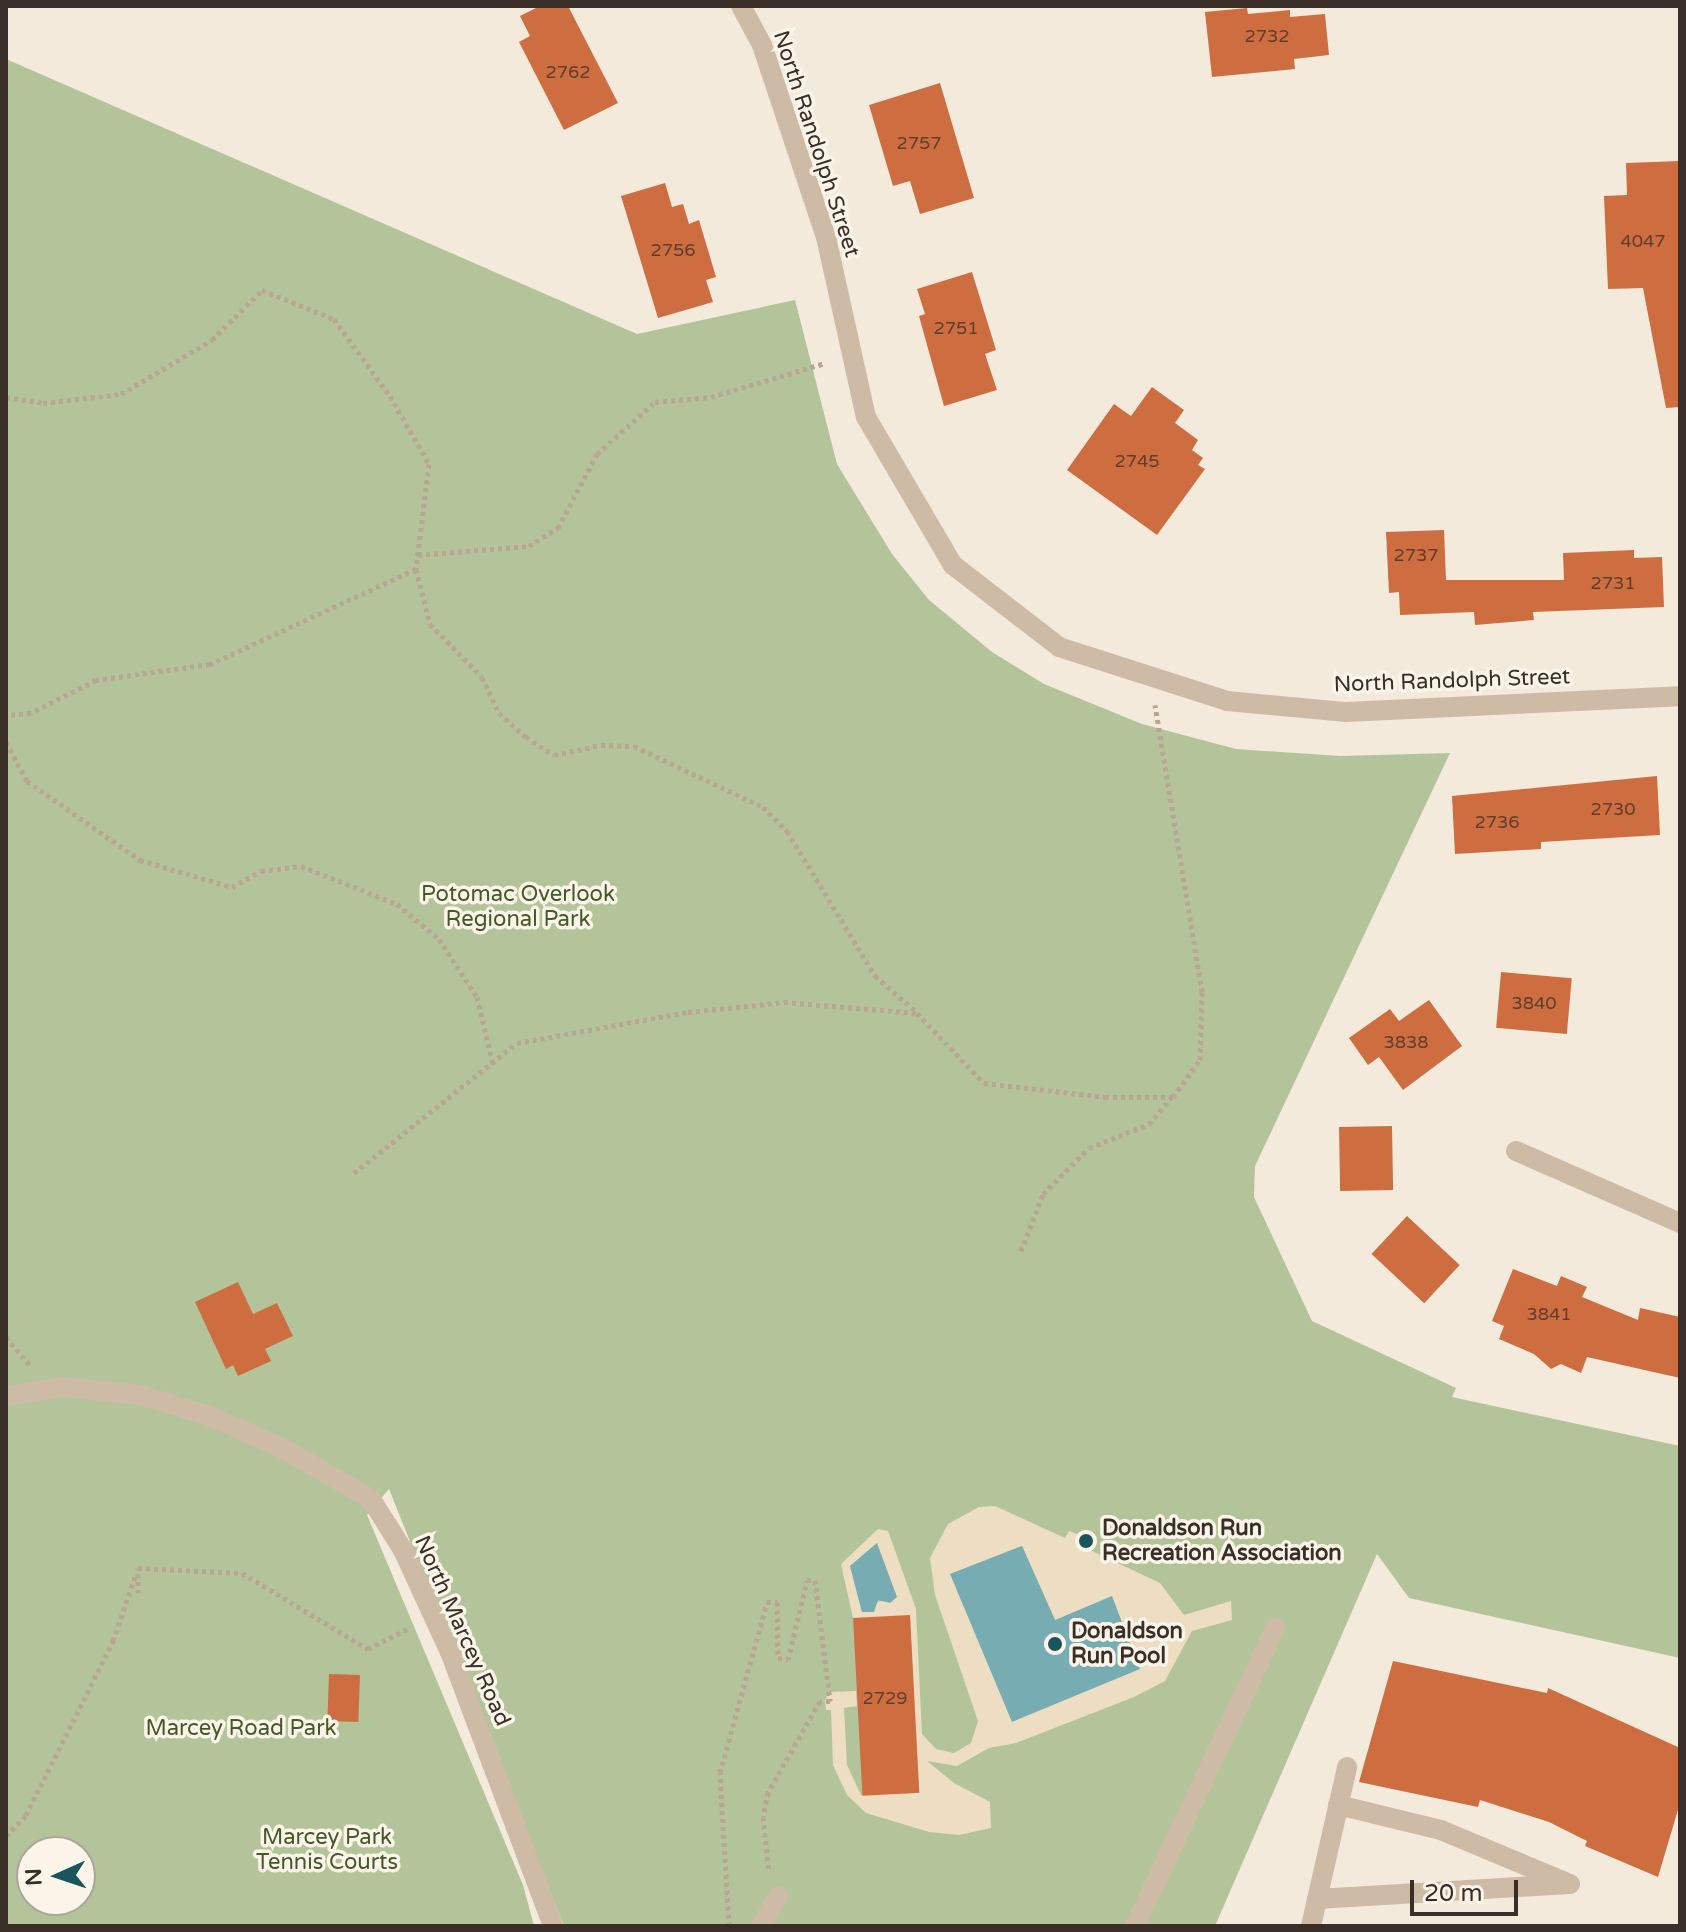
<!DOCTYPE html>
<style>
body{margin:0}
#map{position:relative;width:1686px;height:1932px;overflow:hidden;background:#f4eadc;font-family:"Varela Round",sans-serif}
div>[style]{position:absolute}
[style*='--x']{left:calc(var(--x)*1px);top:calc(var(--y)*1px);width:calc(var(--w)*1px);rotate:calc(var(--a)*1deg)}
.green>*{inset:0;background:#b3c49a}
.plaza>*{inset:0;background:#edddc2}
.water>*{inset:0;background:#78acb3}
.building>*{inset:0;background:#ce6d3f;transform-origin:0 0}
.path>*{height:5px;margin-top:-2.5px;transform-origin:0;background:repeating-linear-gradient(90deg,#b9a591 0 4px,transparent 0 8px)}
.minor>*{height:20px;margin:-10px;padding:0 10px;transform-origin:10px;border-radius:10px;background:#cdbba6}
.dots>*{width:22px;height:22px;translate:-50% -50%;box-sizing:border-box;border:4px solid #fbf4e8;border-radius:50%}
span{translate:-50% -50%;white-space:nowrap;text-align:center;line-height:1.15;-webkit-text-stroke:7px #fbf4e8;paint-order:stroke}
.number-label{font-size:18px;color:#5e3e2e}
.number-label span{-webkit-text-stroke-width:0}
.street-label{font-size:22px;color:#392e28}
.park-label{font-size:22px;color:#44592a}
.poi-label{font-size:22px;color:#392e28;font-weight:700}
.left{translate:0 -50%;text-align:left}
.frame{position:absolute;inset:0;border:8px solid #392e28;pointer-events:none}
.north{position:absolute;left:16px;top:1836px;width:80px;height:80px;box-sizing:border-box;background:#fbf4e8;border:2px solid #ada59b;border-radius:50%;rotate:267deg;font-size:22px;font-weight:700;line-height:32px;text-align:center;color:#392e28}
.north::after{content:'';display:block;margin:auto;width:28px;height:36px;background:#1a545d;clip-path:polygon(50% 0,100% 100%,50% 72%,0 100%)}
.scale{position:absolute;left:1410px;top:1880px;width:108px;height:36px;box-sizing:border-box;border:4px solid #392e28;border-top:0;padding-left:10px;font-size:24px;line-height:28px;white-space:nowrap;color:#392e28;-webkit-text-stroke:6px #fbf4e8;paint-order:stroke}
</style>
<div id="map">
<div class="green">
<div style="clip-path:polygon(evenodd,6px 59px,637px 334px,795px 300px,837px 464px,892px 554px,929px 600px,992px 652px,1044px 684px,1142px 724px,1236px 749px,1340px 756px,1450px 753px,1255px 1166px,1254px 1197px,1312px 1321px,1456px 1388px,1452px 1397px,1680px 1446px,1680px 1658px,1409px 1598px,1377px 1554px,1215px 1926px,564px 1926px,389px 1489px,367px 1515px,523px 1885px,534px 1926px,6px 1926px,6px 59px,32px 1852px,80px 1852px,80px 1900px,32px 1900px,32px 1852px)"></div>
</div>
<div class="plaza">
<div style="clip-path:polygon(evenodd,995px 1506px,1065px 1538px,1069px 1531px,1077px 1534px,1075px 1543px,1160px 1583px,1184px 1615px,1231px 1601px,1232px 1620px,1192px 1631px,1165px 1681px,1134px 1697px,1016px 1743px,989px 1748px,957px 1766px,927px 1761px,954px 1783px,990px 1802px,991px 1828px,959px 1835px,929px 1832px,866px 1813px,847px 1795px,833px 1765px,831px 1710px,826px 1710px,825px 1701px,829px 1692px,856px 1691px,857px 1706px,844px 1708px,847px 1765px,861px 1795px,918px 1793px,910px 1616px,853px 1618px,841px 1564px,878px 1529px,888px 1531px,916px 1609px,922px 1734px,936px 1749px,954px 1753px,971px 1743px,978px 1721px,935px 1595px,930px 1558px,948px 1524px,979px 1507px,995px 1506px,877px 1543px,884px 1600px,875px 1603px,873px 1612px,862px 1612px,850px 1566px,877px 1543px,995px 1506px,1022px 1546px,1055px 1620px,951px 1574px,1022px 1546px)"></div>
</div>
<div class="water">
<div style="clip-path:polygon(877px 1543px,897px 1597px,890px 1603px,878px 1600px,874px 1612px,862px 1612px,850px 1566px)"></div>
<div style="clip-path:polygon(1022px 1546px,1055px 1620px,1112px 1596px,1140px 1669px,1012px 1722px,950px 1574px)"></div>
</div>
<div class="building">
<div style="clip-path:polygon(540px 6px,568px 6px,618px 103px,564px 130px,519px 42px,530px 36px,520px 16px)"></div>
<div style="clip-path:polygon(1247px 8px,1248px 14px,1290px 10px,1290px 17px,1325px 14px,1329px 55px,1294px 59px,1295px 69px,1212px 77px,1205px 12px)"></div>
<div style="clip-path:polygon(940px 83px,974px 198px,920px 214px,910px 181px,893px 186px,869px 105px)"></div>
<div style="clip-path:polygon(1679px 161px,1680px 407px,1666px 408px,1643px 288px,1608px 289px,1604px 196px,1627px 195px,1626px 163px)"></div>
<div style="clip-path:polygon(665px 183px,672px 207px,683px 204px,689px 224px,699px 220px,716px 277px,706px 280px,713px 302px,658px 318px,621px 196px)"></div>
<div style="clip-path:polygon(972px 272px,996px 350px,985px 354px,997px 390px,944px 406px,919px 316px,925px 314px,917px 289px)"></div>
<div style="clip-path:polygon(1152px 387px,1184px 410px,1175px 423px,1198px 440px,1192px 450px,1203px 458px,1198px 465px,1205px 469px,1157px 535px,1067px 470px,1114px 404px,1131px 416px)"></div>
<div style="clip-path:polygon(1444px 530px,1446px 580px,1564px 580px,1563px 553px,1634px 550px,1634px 558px,1662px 557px,1664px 607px,1533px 612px,1534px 620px,1475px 625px,1474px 612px,1400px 615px,1399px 592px,1389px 593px,1386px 532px)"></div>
<div style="clip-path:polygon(1657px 776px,1660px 835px,1541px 842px,1541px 849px,1455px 854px,1452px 796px)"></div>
<div style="left:1501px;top:972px;width:71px;height:56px;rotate:5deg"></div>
<div style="clip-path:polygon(1429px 1000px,1462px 1046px,1403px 1090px,1379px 1057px,1368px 1065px,1349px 1038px,1390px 1009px,1399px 1021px)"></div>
<div style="left:1392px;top:1126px;width:64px;height:53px;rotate:89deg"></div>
<div style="left:1407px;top:1216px;width:72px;height:52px;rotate:43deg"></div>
<div style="clip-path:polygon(1513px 1269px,1557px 1286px,1561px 1276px,1587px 1287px,1582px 1297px,1638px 1320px,1640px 1308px,1680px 1317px,1680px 1378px,1587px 1357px,1581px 1373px,1561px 1364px,1551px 1369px,1534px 1354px,1499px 1339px,1504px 1326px,1492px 1321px)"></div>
<div style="clip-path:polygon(238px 1282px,253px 1314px,277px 1303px,293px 1336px,265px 1349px,271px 1361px,238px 1376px,233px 1365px,226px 1369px,195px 1302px)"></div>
<div style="left:910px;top:1615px;width:178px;height:57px;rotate:87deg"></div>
<div style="clip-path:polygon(1393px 1661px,1547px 1693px,1548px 1688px,1680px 1748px,1680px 1803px,1658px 1877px,1585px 1846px,1587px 1841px,1549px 1822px,1480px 1800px,1478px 1807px,1359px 1782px)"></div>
<div style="left:329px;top:1674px;width:31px;height:47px;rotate:2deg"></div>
</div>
<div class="path">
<div style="--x:6;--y:397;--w:37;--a:9"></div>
<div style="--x:43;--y:403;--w:79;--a:-6.6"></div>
<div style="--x:121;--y:394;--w:106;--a:-30.7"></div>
<div style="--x:212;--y:340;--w:71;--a:-45"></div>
<div style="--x:262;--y:290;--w:78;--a:21.9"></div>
<div style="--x:334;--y:319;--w:95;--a:54"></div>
<div style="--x:390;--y:396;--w:78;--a:60.2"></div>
<div style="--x:429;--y:464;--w:106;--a:97.1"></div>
<div style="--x:416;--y:569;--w:227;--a:155.2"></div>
<div style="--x:210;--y:664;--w:115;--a:172"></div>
<div style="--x:96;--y:680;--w:73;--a:153.1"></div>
<div style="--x:31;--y:713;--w:25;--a:175"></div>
<div style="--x:418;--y:555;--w:111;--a:-4.6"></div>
<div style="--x:529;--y:546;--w:34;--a:-32"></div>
<div style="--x:558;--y:528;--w:84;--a:-62.2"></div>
<div style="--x:597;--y:454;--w:78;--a:-41.9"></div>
<div style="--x:655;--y:402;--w:56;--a:-5.1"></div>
<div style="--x:711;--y:397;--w:119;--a:-16.6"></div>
<div style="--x:416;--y:569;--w:57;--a:75.7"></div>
<div style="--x:430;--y:624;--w:74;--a:45.5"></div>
<div style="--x:482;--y:677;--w:40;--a:65"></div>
<div style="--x:499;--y:713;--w:36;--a:42"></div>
<div style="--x:526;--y:737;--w:33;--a:33"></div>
<div style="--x:554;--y:755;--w:48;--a:-12"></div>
<div style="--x:601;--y:745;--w:33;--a:2"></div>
<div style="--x:634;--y:746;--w:143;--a:25.3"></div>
<div style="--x:763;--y:807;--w:34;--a:45"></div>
<div style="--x:787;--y:831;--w:170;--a:58.7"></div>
<div style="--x:875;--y:976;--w:55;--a:40.6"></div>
<div style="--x:6;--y:742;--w:44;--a:61.7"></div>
<div style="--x:27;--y:781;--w:138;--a:35"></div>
<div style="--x:140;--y:860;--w:96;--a:16.4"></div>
<div style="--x:232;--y:887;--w:33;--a:-29"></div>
<div style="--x:261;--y:871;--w:40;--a:-7.1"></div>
<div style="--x:301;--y:866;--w:103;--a:21.6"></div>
<div style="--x:397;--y:904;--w:55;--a:39.8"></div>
<div style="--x:439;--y:939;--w:69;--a:56.8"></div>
<div style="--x:477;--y:997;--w:69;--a:76.6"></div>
<div style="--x:354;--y:1173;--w:208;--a:-38.6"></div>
<div style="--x:517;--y:1043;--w:174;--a:-10.3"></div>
<div style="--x:688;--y:1012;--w:97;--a:-5.9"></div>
<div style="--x:784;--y:1002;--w:133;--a:4.7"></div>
<div style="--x:917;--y:1013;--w:97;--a:46.3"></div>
<div style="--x:984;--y:1083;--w:122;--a:6.6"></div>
<div style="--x:1105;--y:1097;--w:68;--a:0"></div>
<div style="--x:1173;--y:1097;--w:46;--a:-53.9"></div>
<div style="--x:1200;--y:1060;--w:68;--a:-88.3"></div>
<div style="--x:1202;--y:992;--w:291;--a:-99.3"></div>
<div style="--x:1021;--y:1251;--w:61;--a:-68.9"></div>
<div style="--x:1043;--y:1194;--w:65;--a:-45"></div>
<div style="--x:1089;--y:1148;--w:65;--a:-21.8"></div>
<div style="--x:1149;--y:1124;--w:35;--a:-50"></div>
<div style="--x:6;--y:1337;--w:38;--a:50"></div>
<div style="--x:138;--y:1593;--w:25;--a:-90"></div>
<div style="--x:138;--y:1568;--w:104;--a:2.8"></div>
<div style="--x:242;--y:1573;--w:147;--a:31.1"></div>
<div style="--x:368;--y:1649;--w:48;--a:-27.1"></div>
<div style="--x:6;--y:1836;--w:29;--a:-46"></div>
<div style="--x:26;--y:1815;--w:195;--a:-63.4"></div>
<div style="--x:113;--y:1641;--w:71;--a:-71.1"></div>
<div style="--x:729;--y:1926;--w:153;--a:-93.4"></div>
<div style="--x:720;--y:1773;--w:177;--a:-74.6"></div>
<div style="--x:767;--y:1602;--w:10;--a:0"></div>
<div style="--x:777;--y:1602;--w:56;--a:89"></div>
<div style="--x:778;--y:1658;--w:10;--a:11"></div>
<div style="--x:788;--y:1660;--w:82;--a:-76.6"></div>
<div style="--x:807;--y:1580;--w:8;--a:0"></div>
<div style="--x:815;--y:1580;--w:122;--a:82.9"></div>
<div style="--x:830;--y:1701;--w:10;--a:180"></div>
<div style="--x:820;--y:1701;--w:105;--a:119.7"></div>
<div style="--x:768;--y:1792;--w:25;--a:101"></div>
<div style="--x:763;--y:1817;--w:56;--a:83.9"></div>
</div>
<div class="minor">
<div style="--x:741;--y:6;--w:44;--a:61.7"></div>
<div style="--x:762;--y:45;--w:202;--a:71.6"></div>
<div style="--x:826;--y:237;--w:184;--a:77.5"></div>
<div style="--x:866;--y:417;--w:172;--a:59.6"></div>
<div style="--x:953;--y:565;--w:134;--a:37.7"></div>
<div style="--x:1059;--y:647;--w:176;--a:17.8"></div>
<div style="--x:1227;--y:701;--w:120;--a:5.3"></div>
<div style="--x:1346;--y:712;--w:334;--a:-2.7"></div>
<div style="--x:1516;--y:1151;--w:179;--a:23.7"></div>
<div style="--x:6;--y:1396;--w:59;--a:-8.8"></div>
<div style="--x:64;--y:1387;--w:76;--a:6"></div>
<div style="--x:140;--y:1395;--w:73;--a:16.7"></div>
<div style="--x:210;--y:1416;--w:81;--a:24"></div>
<div style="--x:284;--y:1449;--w:100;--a:29.9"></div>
<div style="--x:371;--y:1499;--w:60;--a:57.9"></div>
<div style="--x:403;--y:1550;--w:112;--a:65.3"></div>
<div style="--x:450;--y:1652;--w:293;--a:69.4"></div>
<div style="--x:1317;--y:1899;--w:253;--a:-3.4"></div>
<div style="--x:1570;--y:1884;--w:140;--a:-157.3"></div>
<div style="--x:1441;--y:1830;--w:106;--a:-166.4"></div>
<div style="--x:761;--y:1926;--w:34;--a:-60"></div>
<div style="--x:1135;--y:1926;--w:329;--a:-64.8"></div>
<div style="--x:1311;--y:1926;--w:163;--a:-77.2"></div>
</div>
<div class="dots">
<div style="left:1086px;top:1541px;background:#1a545d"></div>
<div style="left:1055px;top:1644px;background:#1a545d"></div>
</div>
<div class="number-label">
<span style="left:1267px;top:36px">2732</span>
<span style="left:568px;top:72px">2762</span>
<span style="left:919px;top:143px">2757</span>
<span style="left:1643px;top:241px">4047</span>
<span style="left:673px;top:250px">2756</span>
<span style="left:956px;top:328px">2751</span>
<span style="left:1137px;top:461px">2745</span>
<span style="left:1416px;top:555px">2737</span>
<span style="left:1613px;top:583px">2731</span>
<span style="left:1613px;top:809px">2730</span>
<span style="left:1497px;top:822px">2736</span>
<span style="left:1534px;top:1003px">3840</span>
<span style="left:1406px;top:1042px">3838</span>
<span style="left:1549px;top:1314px">3841</span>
<span style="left:885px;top:1698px">2729</span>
</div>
<div class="street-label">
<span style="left:816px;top:144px;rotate:72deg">North Randolph Street</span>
<span style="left:1452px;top:681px;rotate:-2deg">North Randolph Street</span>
<span style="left:462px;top:1631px;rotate:66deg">North Marcey Road</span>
</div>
<div class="park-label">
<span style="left:518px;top:907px">Potomac Overlook<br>Regional Park</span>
<span style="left:241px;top:1729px">Marcey Road Park</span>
<span style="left:327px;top:1850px">Marcey Park<br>Tennis Courts</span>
</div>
<div class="poi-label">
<span class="left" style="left:1102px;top:1541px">Donaldson Run<br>Recreation Association</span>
<span class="left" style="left:1071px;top:1644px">Donaldson<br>Run Pool</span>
</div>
<div class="frame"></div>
<div class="north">N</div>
<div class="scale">20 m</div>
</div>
